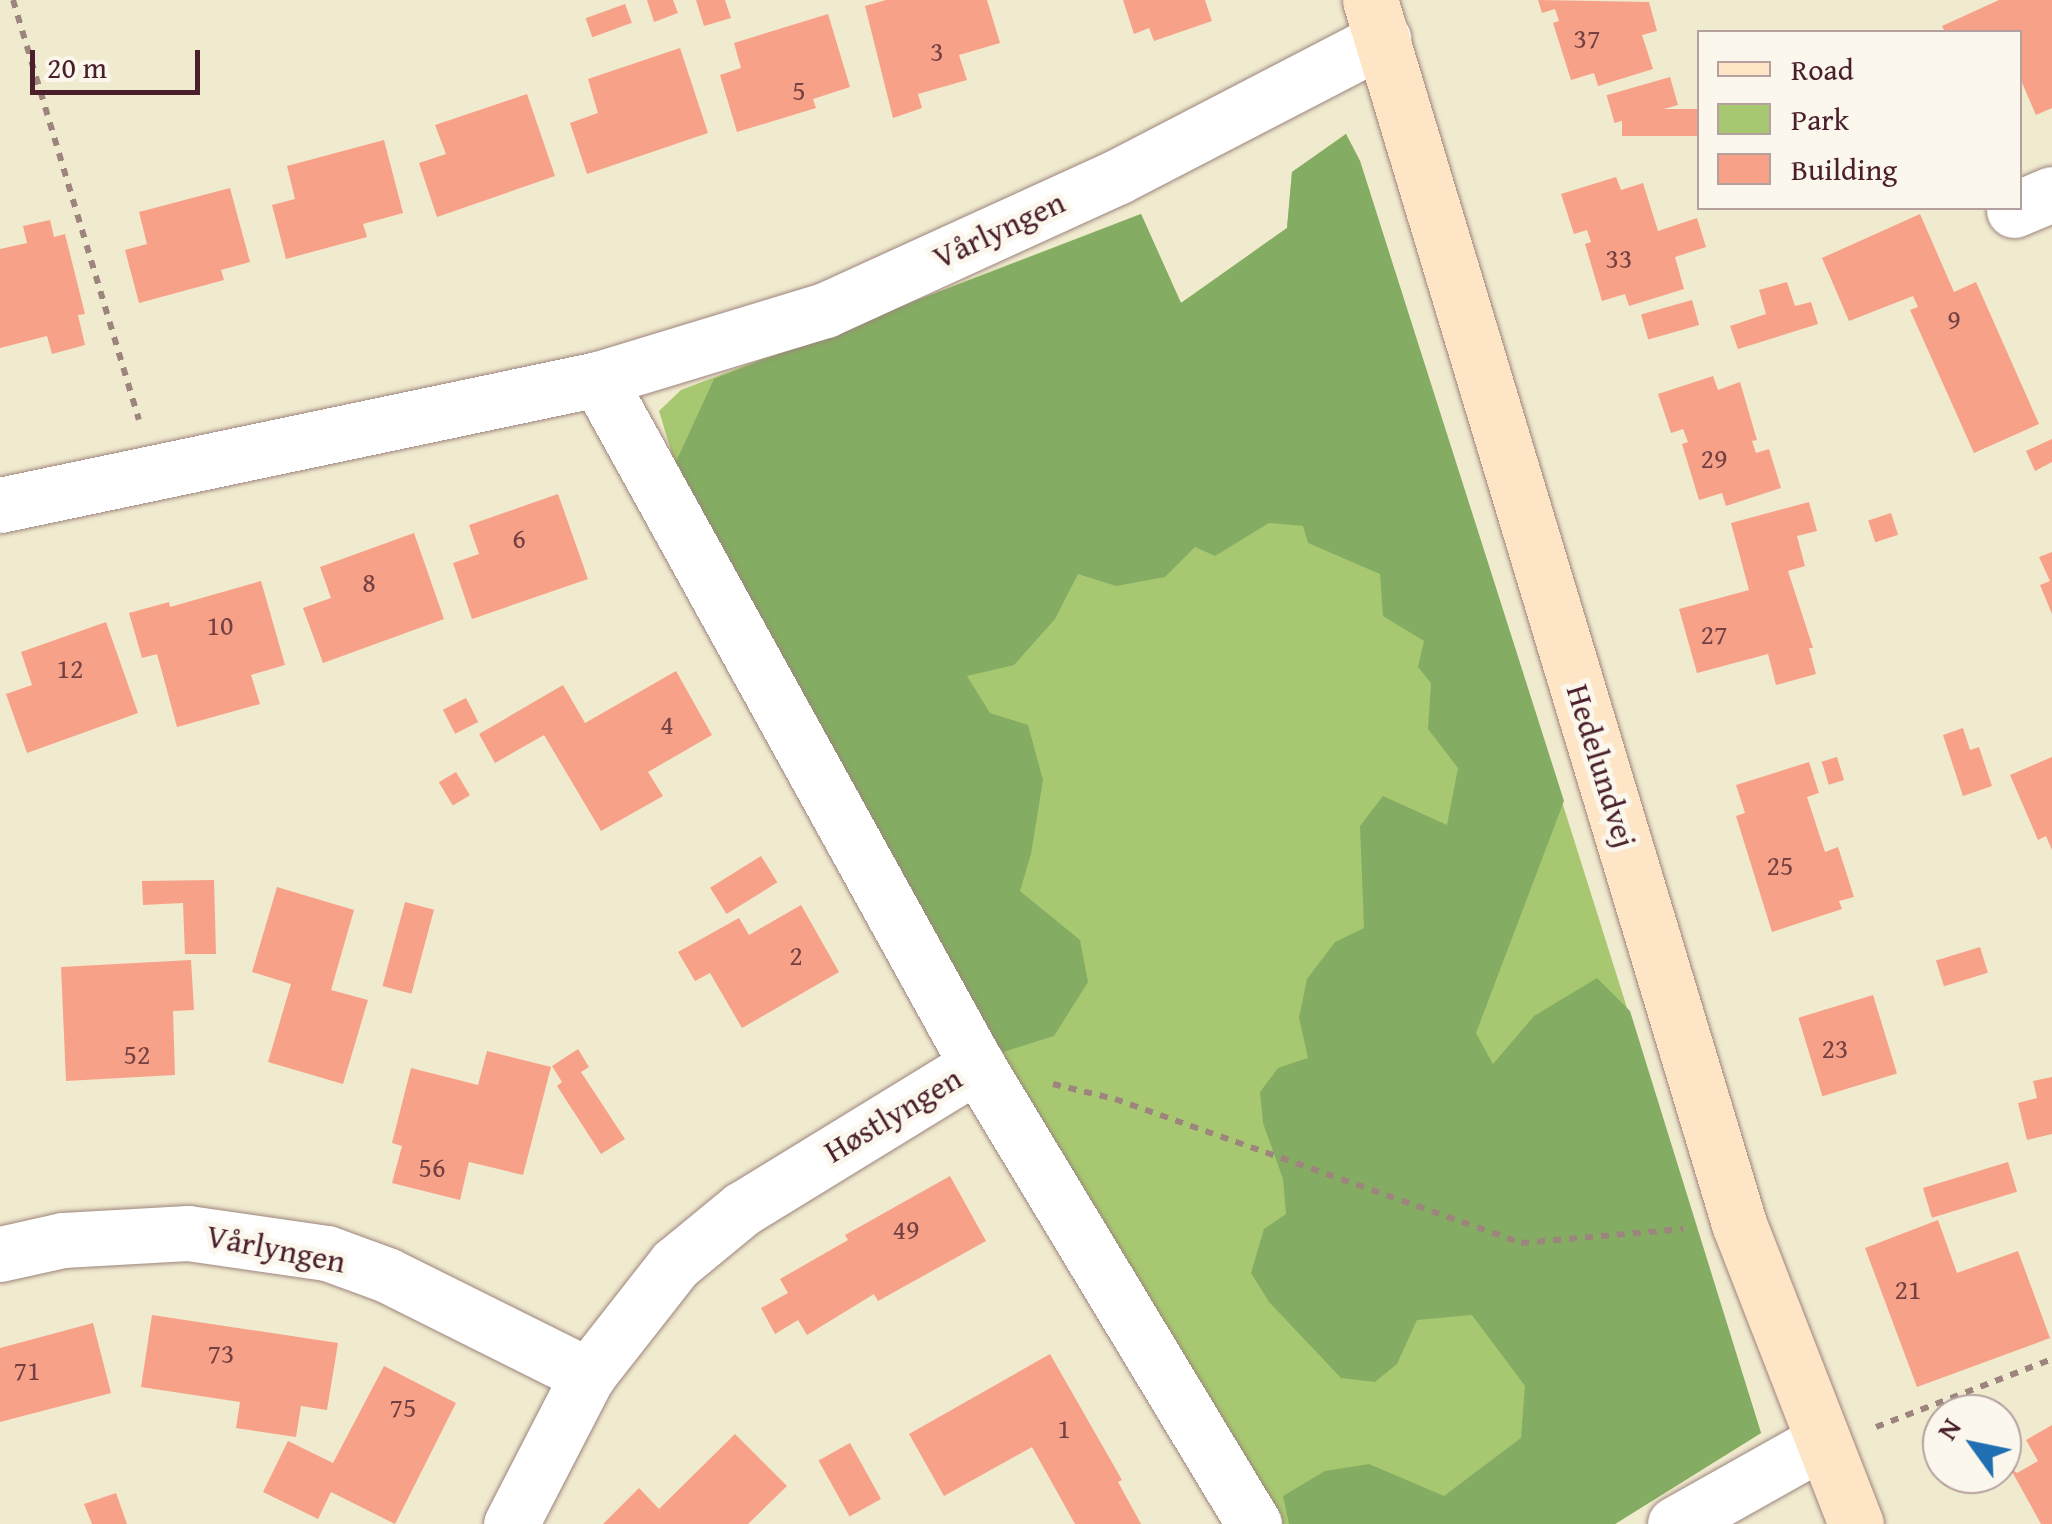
<!DOCTYPE html>
<meta charset="utf-8">
<style>
body{margin:0}
#map{position:relative;width:2052px;height:1524px;overflow:hidden;background:#f0eacf;font-family:"Gentium Book Plus",serif}
div>[style]{position:absolute}
[style*='--x']{left:calc(var(--x)*1px);top:calc(var(--y)*1px);width:calc(var(--w)*1px);rotate:calc(var(--a)*1deg)}
.green>*{inset:0;background:#a7c871}
.forest>*{inset:0;background:#85ac63}
.building>*{inset:0;background:#f7a288;transform-origin:0 0}
.path>*{height:6px;margin-top:-3px;transform-origin:0;background:repeating-linear-gradient(90deg,#9d847d 0 8px,transparent 0 16px)}
.roads{filter:drop-shadow(0 0 2px #9d847d) drop-shadow(0 0 2px #9d847d)}
.street>*{height:55px;margin:-27.5px;padding:0 27.5px;transform-origin:27.5px;border-radius:27.5px;background:#fff}
.secondary>*{height:55px;margin:-27.5px;padding:0 27.5px;transform-origin:27.5px;border-radius:27.5px;background:#fde5c5}
span{translate:-50% -50%;white-space:nowrap;text-align:center;line-height:1.15;-webkit-text-stroke:10px #fbf7ec;paint-order:stroke}
.number-label{font-size:28px;color:#754042}
.number-label span{-webkit-text-stroke-width:0}
.street-label{font-size:32px;color:#4a1f2b}
.legend{position:absolute;left:1697px;top:30px;width:325px;height:180px;box-sizing:border-box;background:#fbf7ec;border:2px solid #b4a19f;margin:0;padding:12px 18px;list-style:none;font-size:30px;color:#4a1f2b}
.legend li{display:flex;align-items:center;gap:20px;height:50px}
.legend b{width:50px;border:2px solid #b4a19f}
.north{position:absolute;left:1922px;top:1394px;width:100px;height:100px;box-sizing:border-box;background:#fbf7ec;border:2px solid #b4a19f;border-radius:50%;rotate:303deg;font-size:28px;font-weight:700;line-height:40px;text-align:center;color:#4a1f2b}
.north::after{content:'';display:block;margin:auto;width:35px;height:45px;background:#1f6fb2;clip-path:polygon(50% 0,100% 100%,50% 72%,0 100%)}
.scale{position:absolute;left:30px;top:50px;width:170px;height:45px;box-sizing:border-box;border:5px solid #4a1f2b;border-top:0;padding-left:12px;font-size:30px;line-height:35px;white-space:nowrap;color:#4a1f2b;-webkit-text-stroke:8px #fbf7ec;paint-order:stroke}
</style>
<div id="map">
<div class="green">
<div style="clip-path:polygon(1346px 134px,1360px 161px,1761px 1433px,1615px 1524px,1282px 1524px,997px 1054px,675px 464px,659px 411px,681px 390px,1141px 214px,1181px 303px,1287px 228px,1292px 172px)"></div>
</div>
<div class="forest">
<div style="clip-path:polygon(1346px 134px,1360px 161px,1564px 801px,1476px 1033px,1493px 1064px,1534px 1016px,1597px 978px,1630px 1011px,1761px 1433px,1615px 1524px,1289px 1524px,1283px 1496px,1325px 1471px,1369px 1464px,1444px 1496px,1521px 1438px,1525px 1386px,1472px 1315px,1417px 1320px,1397px 1364px,1375px 1382px,1341px 1378px,1269px 1302px,1251px 1273px,1264px 1229px,1286px 1214px,1283px 1179px,1263px 1123px,1260px 1092px,1278px 1068px,1308px 1058px,1299px 1018px,1307px 979px,1335px 942px,1364px 928px,1360px 826px,1383px 796px,1447px 825px,1458px 768px,1428px 729px,1431px 683px,1418px 667px,1424px 641px,1383px 616px,1380px 574px,1308px 543px,1303px 526px,1269px 523px,1215px 556px,1195px 547px,1165px 577px,1116px 586px,1078px 574px,1055px 619px,1014px 665px,967px 676px,990px 713px,1028px 725px,1043px 780px,1031px 854px,1020px 891px,1080px 940px,1088px 982px,1054px 1036px,997px 1054px,675px 464px,714px 379px,1141px 214px,1181px 303px,1287px 228px,1292px 172px)"></div>
</div>
<div class="building">
<div style="clip-path:polygon(647px 0,673px 0,678px 13px,654px 22px)"></div>
<div style="clip-path:polygon(696px 0,725px 0,731px 18px,704px 26px)"></div>
<div style="clip-path:polygon(886px 0,987px 0,1000px 43px,959px 55px,967px 80px,918px 94px,922px 108px,893px 118px,865px 6px)"></div>
<div style="clip-path:polygon(1123px 0,1205px 0,1212px 21px,1154px 41px,1149px 28px,1134px 34px)"></div>
<div style="clip-path:polygon(1538px 0,1649px 2px,1657px 31px,1642px 35px,1653px 69px,1598px 86px,1594px 73px,1571px 80px,1553px 23px,1559px 21px,1555px 9px,1542px 13px)"></div>
<div style="clip-path:polygon(1999px 0,2052px 0,2052px 108px,2036px 115px,2020px 78px,2020px 32px,1945px 32px,1942px 26px)"></div>
<div style="left:625px;top:4px;width:20px;height:42px;rotate:70deg"></div>
<div style="clip-path:polygon(828px 14px,850px 87px,813px 99px,816px 108px,737px 132px,720px 75px,741px 68px,734px 43px)"></div>
<div style="clip-path:polygon(680px 48px,708px 133px,587px 174px,570px 123px,598px 113px,588px 79px)"></div>
<div style="left:1670px;top:77px;width:29px;height:66px;rotate:74deg"></div>
<div style="clip-path:polygon(527px 94px,555px 176px,437px 217px,419px 163px,446px 154px,435px 125px)"></div>
<div style="left:1700px;top:109px;width:27px;height:78px;rotate:90deg"></div>
<div style="clip-path:polygon(384px 140px,403px 213px,363px 224px,367px 237px,286px 259px,272px 205px,295px 199px,287px 166px)"></div>
<div style="clip-path:polygon(1616px 177px,1621px 190px,1643px 183px,1658px 231px,1697px 218px,1706px 247px,1675px 257px,1684px 289px,1629px 306px,1625px 294px,1602px 301px,1585px 244px,1591px 242px,1587px 230px,1574px 234px,1561px 194px)"></div>
<div style="clip-path:polygon(230px 188px,250px 262px,221px 270px,224px 280px,139px 303px,125px 250px,147px 244px,139px 212px)"></div>
<div style="clip-path:polygon(1920px 214px,1954px 292px,1976px 282px,2039px 424px,1974px 453px,1910px 310px,1918px 307px,1913px 296px,1849px 321px,1822px 258px)"></div>
<div style="clip-path:polygon(50px 220px,54px 237px,65px 234px,85px 314px,78px 315px,85px 345px,52px 354px,47px 336px,0 348px,0 249px,27px 243px,23px 226px)"></div>
<div style="clip-path:polygon(1787px 282px,1795px 306px,1811px 302px,1818px 324px,1738px 349px,1730px 326px,1766px 314px,1759px 290px)"></div>
<div style="left:1692px;top:300px;width:26px;height:53px;rotate:74deg"></div>
<div style="clip-path:polygon(1713px 376px,1718px 390px,1740px 382px,1757px 440px,1752px 441px,1756px 453px,1769px 449px,1781px 488px,1726px 506px,1722px 493px,1699px 500px,1682px 444px,1688px 442px,1683px 429px,1671px 433px,1658px 394px)"></div>
<div style="clip-path:polygon(2052px 439px,2052px 462px,2035px 471px,2026px 451px)"></div>
<div style="clip-path:polygon(558px 494px,588px 579px,472px 619px,453px 563px,479px 554px,469px 525px)"></div>
<div style="clip-path:polygon(1809px 502px,1817px 531px,1797px 536px,1805px 566px,1788px 571px,1813px 648px,1809px 648px,1816px 674px,1776px 685px,1768px 654px,1697px 673px,1679px 609px,1749px 590px,1731px 523px)"></div>
<div style="left:1891px;top:513px;width:23px;height:24px;rotate:72deg"></div>
<div style="clip-path:polygon(414px 533px,444px 619px,323px 663px,303px 608px,331px 598px,320px 567px)"></div>
<div style="clip-path:polygon(2052px 552px,2052px 614px,2040px 585px,2050px 581px,2039px 557px)"></div>
<div style="clip-path:polygon(261px 581px,285px 665px,251px 675px,260px 704px,177px 727px,157px 654px,142px 658px,129px 613px,169px 602px,170px 607px)"></div>
<div style="clip-path:polygon(106px 622px,138px 713px,27px 753px,6px 694px,32px 685px,21px 652px)"></div>
<div style="clip-path:polygon(676px 671px,712px 735px,648px 772px,663px 796px,601px 831px,544px 735px,495px 763px,479px 734px,563px 685px,585px 723px)"></div>
<div style="left:466px;top:698px;width:27px;height:26px;rotate:63deg"></div>
<div style="clip-path:polygon(1963px 728px,1970px 750px,1979px 747px,1992px 786px,1963px 796px,1943px 735px)"></div>
<div style="left:1837px;top:757px;width:24px;height:16px;rotate:73deg"></div>
<div style="clip-path:polygon(2052px 757px,2052px 850px,2046px 836px,2038px 840px,2010px 775px)"></div>
<div style="clip-path:polygon(1809px 762px,1819px 793px,1807px 797px,1825px 852px,1838px 847px,1854px 897px,1839px 901px,1842px 909px,1772px 932px,1736px 816px,1745px 813px,1736px 785px)"></div>
<div style="left:456px;top:772px;width:27px;height:20px;rotate:59deg"></div>
<div style="left:761px;top:856px;width:31px;height:60px;rotate:58deg"></div>
<div style="clip-path:polygon(214px 880px,216px 954px,185px 954px,183px 903px,143px 905px,142px 881px)"></div>
<div style="clip-path:polygon(277px 887px,354px 910px,331px 990px,368px 1000px,343px 1084px,268px 1062px,291px 984px,252px 972px)"></div>
<div style="left:405px;top:902px;width:30px;height:87px;rotate:15deg"></div>
<div style="clip-path:polygon(801px 905px,839px 972px,742px 1028px,710px 973px,695px 981px,678px 952px,739px 918px,749px 935px)"></div>
<div style="left:1980px;top:947px;width:27px;height:46px;rotate:73deg"></div>
<div style="clip-path:polygon(191px 960px,194px 1010px,173px 1011px,175px 1075px,66px 1081px,61px 967px)"></div>
<div style="left:1873px;top:995px;width:82px;height:78px;rotate:73deg"></div>
<div style="clip-path:polygon(578px 1049px,589px 1067px,581px 1072px,625px 1139px,601px 1154px,557px 1086px,562px 1082px,552px 1066px)"></div>
<div style="clip-path:polygon(487px 1051px,551px 1067px,523px 1175px,469px 1162px,460px 1200px,392px 1183px,402px 1146px,392px 1143px,411px 1068px,478px 1085px)"></div>
<div style="clip-path:polygon(2052px 1077px,2052px 1134px,2027px 1140px,2018px 1103px,2037px 1098px,2033px 1081px)"></div>
<div style="left:2008px;top:1162px;width:31px;height:89px;rotate:73deg"></div>
<div style="clip-path:polygon(950px 1176px,986px 1241px,878px 1301px,874px 1294px,807px 1335px,798px 1320px,775px 1334px,761px 1308px,788px 1293px,780px 1279px,848px 1240px,845px 1235px)"></div>
<div style="clip-path:polygon(1938px 1220px,1957px 1273px,2018px 1251px,2050px 1338px,1917px 1387px,1865px 1248px)"></div>
<div style="clip-path:polygon(152px 1315px,338px 1343px,327px 1410px,301px 1406px,296px 1437px,236px 1428px,240px 1402px,141px 1387px)"></div>
<div style="clip-path:polygon(93px 1323px,111px 1393px,0 1422px,0 1348px)"></div>
<div style="clip-path:polygon(1050px 1354px,1122px 1480px,1118px 1482px,1141px 1524px,1075px 1524px,1032px 1447px,944px 1496px,909px 1434px)"></div>
<div style="clip-path:polygon(384px 1366px,456px 1403px,395px 1524px,331px 1492px,318px 1519px,263px 1492px,288px 1441px,333px 1463px)"></div>
<div style="clip-path:polygon(2052px 1425px,2052px 1524px,2041px 1524px,2010px 1468px,2017px 1473px,2038px 1461px,2026px 1440px)"></div>
<div style="clip-path:polygon(735px 1434px,787px 1486px,748px 1524px,603px 1524px,639px 1488px,659px 1509px)"></div>
<div style="left:850px;top:1443px;width:64px;height:36px;rotate:61deg"></div>
<div style="clip-path:polygon(116px 1493px,127px 1524px,92px 1524px,84px 1504px)"></div>
</div>
<div class="path">
<div style="--x:13;--y:0;--w:438;--a:73.3"></div>
<div style="--x:1053;--y:1084;--w:64;--a:13.6"></div>
<div style="--x:1115;--y:1099;--w:431;--a:19.5"></div>
<div style="--x:1521;--y:1243;--w:163;--a:-4.9"></div>
<div style="--x:1876;--y:1427;--w:189;--a:-21.1"></div>
</div>
<div class="roads">
<div class="street">
<div style="--x:2014;--y:210;--w:41;--a:-22.8"></div>
<div style="--x:598;--y:379;--w:784;--a:61.08"></div>
<div style="--x:0;--y:505;--w:611;--a:-11.9"></div>
<div style="--x:598;--y:379;--w:237;--a:-16.9"></div>
<div style="--x:825;--y:310;--w:321;--a:-24.5"></div>
<div style="--x:1117;--y:177;--w:300;--a:-27.4"></div>
<div style="--x:0;--y:1254;--w:65;--a:-12.5"></div>
<div style="--x:63;--y:1240;--w:125;--a:-3.2"></div>
<div style="--x:188;--y:1233;--w:140;--a:8.2"></div>
<div style="--x:327;--y:1253;--w:64;--a:20.1"></div>
<div style="--x:387;--y:1275;--w:225;--a:26.5"></div>
<div style="--x:511;--y:1524;--w:168;--a:-62.7"></div>
<div style="--x:588;--y:1375;--w:141;--a:-51.9"></div>
<div style="--x:675;--y:1264;--w:87;--a:-39.4"></div>
<div style="--x:742;--y:1209;--w:276;--a:-31.5"></div>
<div style="--x:977;--y:1065;--w:536;--a:58.89"></div>
<div style="--x:1675;--y:1524;--w:167;--a:-29.3"></div>
</div>
<div class="secondary">
<div style="--x:1370;--y:0;--w:1278;--a:73.22"></div>
<div style="--x:1739;--y:1224;--w:322;--a:68.7"></div>
</div>
</div>
<div class="number-label">
<span style="left:1587px;top:38px">37</span>
<span style="left:937px;top:51px">3</span>
<span style="left:799px;top:90px">5</span>
<span style="left:1619px;top:258px">33</span>
<span style="left:1954px;top:319px">9</span>
<span style="left:1714px;top:458px">29</span>
<span style="left:519px;top:538px">6</span>
<span style="left:369px;top:582px">8</span>
<span style="left:220px;top:625px">10</span>
<span style="left:1714px;top:634px">27</span>
<span style="left:70px;top:668px">12</span>
<span style="left:667px;top:724px">4</span>
<span style="left:1780px;top:865px">25</span>
<span style="left:796px;top:955px">2</span>
<span style="left:1835px;top:1048px">23</span>
<span style="left:137px;top:1054px">52</span>
<span style="left:432px;top:1167px">56</span>
<span style="left:906px;top:1229px">49</span>
<span style="left:1908px;top:1289px">21</span>
<span style="left:221px;top:1353px">73</span>
<span style="left:27px;top:1370px">71</span>
<span style="left:403px;top:1407px">75</span>
<span style="left:1064px;top:1428px">1</span>
</div>
<div class="street-label">
<span style="left:999px;top:230px;rotate:-25deg">Vårlyngen</span>
<span style="left:1601px;top:766px;rotate:73deg">Hedelundvej</span>
<span style="left:893px;top:1115px;rotate:-31deg">Høstlyngen</span>
<span style="left:276px;top:1249px;rotate:11deg">Vårlyngen</span>
</div>
<ul class="legend">
<li><b style="height:12px;background:#fde5c5"></b>Road</li>
<li><b style="height:28px;background:#a7c871"></b>Park</li>
<li><b style="height:28px;background:#f7a288"></b>Building</li>
</ul>
<div class="north">N</div>
<div class="scale">20 m</div>
</div>
